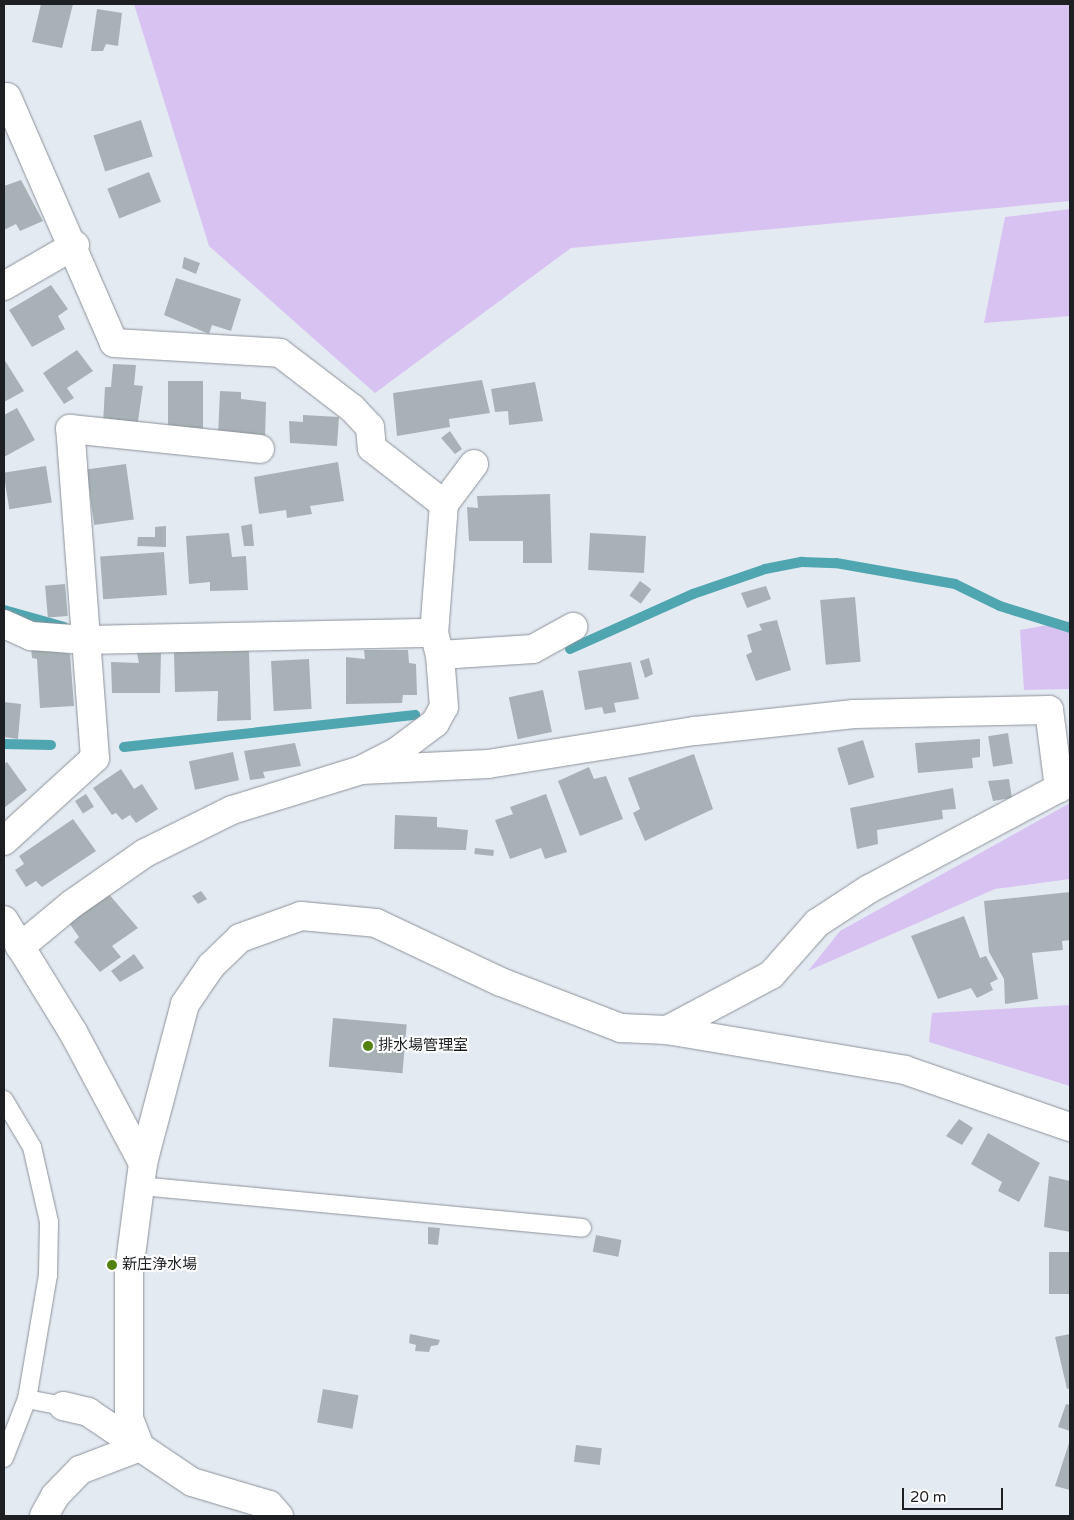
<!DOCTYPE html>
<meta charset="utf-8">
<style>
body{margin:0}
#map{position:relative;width:1074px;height:1520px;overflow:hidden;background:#e4eaf2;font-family:"Varela Round","Noto Sans JP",sans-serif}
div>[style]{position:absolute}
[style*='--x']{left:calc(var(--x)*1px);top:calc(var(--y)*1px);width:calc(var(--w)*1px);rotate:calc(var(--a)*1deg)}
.green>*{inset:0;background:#d8c2f2}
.stream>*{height:10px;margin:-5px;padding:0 5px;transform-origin:5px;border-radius:5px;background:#4fa6b0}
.building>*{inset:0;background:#a8b2b6;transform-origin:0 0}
.roads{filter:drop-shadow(0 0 1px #8d9299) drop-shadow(0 0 1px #8d9299)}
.lane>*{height:18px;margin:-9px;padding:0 9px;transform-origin:9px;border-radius:9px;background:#fff}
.street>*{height:28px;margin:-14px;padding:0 14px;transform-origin:14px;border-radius:14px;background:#fff}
.secondary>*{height:28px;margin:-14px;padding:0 14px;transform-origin:14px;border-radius:14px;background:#fff}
.dots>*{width:14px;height:14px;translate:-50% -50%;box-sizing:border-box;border:2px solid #fff;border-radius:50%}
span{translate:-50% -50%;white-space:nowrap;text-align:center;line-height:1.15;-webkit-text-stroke:4px #fff;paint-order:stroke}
.poi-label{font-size:15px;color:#1d1f22}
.left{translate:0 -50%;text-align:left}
.frame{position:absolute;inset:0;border:5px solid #1d1f22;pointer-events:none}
.scale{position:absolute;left:902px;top:1488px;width:101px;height:22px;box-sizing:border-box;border:2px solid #1d1f22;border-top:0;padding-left:6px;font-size:15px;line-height:18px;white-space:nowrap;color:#1d1f22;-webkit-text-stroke:4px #fff;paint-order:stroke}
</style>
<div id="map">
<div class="green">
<div style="clip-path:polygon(134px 4px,1070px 4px,1070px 201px,571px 248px,375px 393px,209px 246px)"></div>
<div style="clip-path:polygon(1070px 209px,1070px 316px,984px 323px,1005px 217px)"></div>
<div style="clip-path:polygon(1070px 621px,1070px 689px,1024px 690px,1020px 630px)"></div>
<div style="clip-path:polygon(1070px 803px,1070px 879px,995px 889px,808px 971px,840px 931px)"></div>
<div style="clip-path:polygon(1070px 1005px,1070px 1086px,929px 1042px,932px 1013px)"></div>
</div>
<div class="stream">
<div style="--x:4;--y:610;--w:62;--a:15.8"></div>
<div style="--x:570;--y:649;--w:135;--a:-24.1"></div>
<div style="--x:693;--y:594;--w:76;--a:-19.1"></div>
<div style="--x:765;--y:569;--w:38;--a:-11"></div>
<div style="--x:802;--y:562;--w:34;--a:2"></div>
<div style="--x:836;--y:563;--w:121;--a:10"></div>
<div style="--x:955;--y:584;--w:50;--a:26.1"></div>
<div style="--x:1000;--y:606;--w:73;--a:17.4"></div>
<div style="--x:4;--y:744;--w:47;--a:1.2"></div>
<div style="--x:124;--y:747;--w:293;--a:-6.3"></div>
</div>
<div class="building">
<div style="clip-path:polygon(41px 4px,73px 4px,62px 48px,32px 42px)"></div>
<div style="clip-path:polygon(97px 9px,122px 13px,118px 46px,106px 44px,103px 51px,91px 51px)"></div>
<div style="left:141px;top:120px;width:38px;height:50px;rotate:72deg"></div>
<div style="left:149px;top:172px;width:32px;height:45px;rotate:68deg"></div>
<div style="clip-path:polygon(21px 180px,43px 221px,20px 231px,16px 224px,4px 230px,4px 186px)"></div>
<div style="clip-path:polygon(184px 257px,200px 263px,196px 274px,182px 268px)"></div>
<div style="clip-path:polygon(176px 278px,241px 299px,231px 331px,212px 325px,209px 334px,164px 315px)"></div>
<div style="clip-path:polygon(51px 285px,68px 309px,58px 316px,65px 329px,32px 347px,9px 310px)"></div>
<div style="clip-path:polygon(77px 350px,93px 371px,67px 388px,74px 398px,64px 404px,43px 373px)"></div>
<div style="clip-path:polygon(4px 359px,24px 391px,4px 402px)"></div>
<div style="clip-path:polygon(113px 364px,136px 365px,134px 385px,143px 386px,137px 428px,103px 424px,105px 387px,111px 387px)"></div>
<div style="clip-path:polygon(482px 380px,490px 413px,449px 419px,450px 427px,397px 436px,393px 393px)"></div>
<div style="left:168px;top:381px;width:35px;height:49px"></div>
<div style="clip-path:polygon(535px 382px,543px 421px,509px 425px,508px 411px,495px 412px,491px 389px)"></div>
<div style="clip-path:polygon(220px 391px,241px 392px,241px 399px,266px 402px,265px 440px,218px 436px)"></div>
<div style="clip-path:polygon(17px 408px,35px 440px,4px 457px,4px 415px)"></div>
<div style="clip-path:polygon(303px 415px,339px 417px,337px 446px,290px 443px,289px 421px,303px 422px)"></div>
<div style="clip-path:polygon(450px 431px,462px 449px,455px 454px,441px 438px)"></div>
<div style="clip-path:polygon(338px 462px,344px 501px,310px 506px,312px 514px,287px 518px,286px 510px,259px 514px,254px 477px)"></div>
<div style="left:126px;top:464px;width:56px;height:40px;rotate:82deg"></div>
<div style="left:46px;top:466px;width:37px;height:43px;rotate:81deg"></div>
<div style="clip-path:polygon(550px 494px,552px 563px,523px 563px,523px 541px,469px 541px,467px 507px,478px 508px,477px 496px)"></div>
<div style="clip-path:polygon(252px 524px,254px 546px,244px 546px,241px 526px)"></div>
<div style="clip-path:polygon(166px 526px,166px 547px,137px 546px,138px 537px,155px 537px,155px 527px)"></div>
<div style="clip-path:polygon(229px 533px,232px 557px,246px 556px,248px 590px,210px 591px,210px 582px,189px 584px,186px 536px)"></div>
<div style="left:590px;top:533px;width:56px;height:37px;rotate:3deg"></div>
<div style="left:164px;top:552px;width:43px;height:64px;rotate:86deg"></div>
<div style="left:640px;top:581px;width:14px;height:18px;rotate:36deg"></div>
<div style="left:65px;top:584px;width:32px;height:20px;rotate:85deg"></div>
<div style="clip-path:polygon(766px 586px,771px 599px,747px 608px,741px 593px)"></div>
<div style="left:855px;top:597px;width:65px;height:35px;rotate:85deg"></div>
<div style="clip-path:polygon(777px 620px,791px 670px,756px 681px,746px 655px,752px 652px,747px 635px,762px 630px,759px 624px)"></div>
<div style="clip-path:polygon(31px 647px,70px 654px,74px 706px,40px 708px,37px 659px,32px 658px)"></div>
<div style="clip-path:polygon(364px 650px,408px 650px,409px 663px,416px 664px,417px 695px,403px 695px,402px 703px,346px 704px,346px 657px,365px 659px)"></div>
<div style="clip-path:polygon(249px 651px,251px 720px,217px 721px,218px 691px,175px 692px,174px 652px)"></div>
<div style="clip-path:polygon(137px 653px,161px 653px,160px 693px,112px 693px,111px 662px,139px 663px)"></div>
<div style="clip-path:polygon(649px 658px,653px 674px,645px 678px,640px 661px)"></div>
<div style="left:309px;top:659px;width:50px;height:38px;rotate:87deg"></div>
<div style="clip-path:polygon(631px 662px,639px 699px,614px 703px,616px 712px,604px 714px,602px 707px,585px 710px,578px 671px)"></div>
<div style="left:543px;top:690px;width:43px;height:35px;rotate:78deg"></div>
<div style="clip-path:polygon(4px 702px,21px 704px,18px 739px,4px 737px)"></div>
<div style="left:1008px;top:733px;width:31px;height:20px;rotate:81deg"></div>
<div style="clip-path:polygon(980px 739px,980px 757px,972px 758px,973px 768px,918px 773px,915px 743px)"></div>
<div style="left:863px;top:740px;width:39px;height:27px;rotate:73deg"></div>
<div style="clip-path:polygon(295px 743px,301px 766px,263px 772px,265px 778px,250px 780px,244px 751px)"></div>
<div style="left:233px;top:752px;width:29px;height:45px;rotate:78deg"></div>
<div style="clip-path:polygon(694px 754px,713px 809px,645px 841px,633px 813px,640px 809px,628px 778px)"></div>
<div style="clip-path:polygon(7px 762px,27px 790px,4px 808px,4px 764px)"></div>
<div style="clip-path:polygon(589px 767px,594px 779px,606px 776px,623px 819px,580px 836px,558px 781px)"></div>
<div style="clip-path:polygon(121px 769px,134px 789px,142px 784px,158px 809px,136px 823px,130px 815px,122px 820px,116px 813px,112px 815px,93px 788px)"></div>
<div style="clip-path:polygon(1009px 779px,1012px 798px,993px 801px,988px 781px)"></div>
<div style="clip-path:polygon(953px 788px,956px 809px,942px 810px,943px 819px,877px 830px,878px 844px,857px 849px,850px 808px)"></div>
<div style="left:86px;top:794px;width:15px;height:13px;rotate:58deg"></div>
<div style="clip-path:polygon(546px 794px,567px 852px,545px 859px,541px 848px,510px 859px,495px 820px,513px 814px,510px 807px)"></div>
<div style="clip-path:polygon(395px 815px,437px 817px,437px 827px,468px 830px,466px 850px,394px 849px)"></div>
<div style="clip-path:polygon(73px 819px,96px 851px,42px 887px,36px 881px,26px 887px,15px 870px,24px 864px,19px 856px)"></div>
<div style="left:475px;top:848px;width:19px;height:6px;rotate:6deg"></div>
<div style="clip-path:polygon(201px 891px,207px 899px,198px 904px,192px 896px)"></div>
<div style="clip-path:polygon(107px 892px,138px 928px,112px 946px,121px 957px,100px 972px,74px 942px,79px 937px,69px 923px)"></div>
<div style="clip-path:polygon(1070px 892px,1070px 940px,1062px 941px,1063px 950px,1032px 953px,1038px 999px,1005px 1004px,1004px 979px,989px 952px,984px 901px)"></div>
<div style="clip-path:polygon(964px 916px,980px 958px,986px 956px,998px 979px,990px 983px,993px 990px,977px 998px,971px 988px,938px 999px,911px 936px)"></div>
<div style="clip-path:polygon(134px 954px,144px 968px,120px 982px,111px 971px)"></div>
<div style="left:333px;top:1018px;width:74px;height:49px;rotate:5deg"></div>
<div style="clip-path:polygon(959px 1119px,973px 1128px,962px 1145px,946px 1136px)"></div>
<div style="clip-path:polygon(988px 1133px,1040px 1163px,1019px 1202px,998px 1191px,1002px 1182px,971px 1164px)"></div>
<div style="clip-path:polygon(1049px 1176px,1070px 1181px,1070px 1232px,1044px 1227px)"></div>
<div style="clip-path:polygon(428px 1227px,440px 1228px,438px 1245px,428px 1244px)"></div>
<div style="left:596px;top:1235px;width:26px;height:17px;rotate:11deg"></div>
<div style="left:1070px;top:1252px;width:42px;height:21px;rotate:90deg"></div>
<div style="clip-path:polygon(410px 1334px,440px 1340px,438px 1345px,431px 1346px,429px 1352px,415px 1351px,416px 1345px,409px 1343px)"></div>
<div style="clip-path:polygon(1070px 1334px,1070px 1388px,1067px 1389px,1055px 1337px)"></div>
<div style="left:323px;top:1389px;width:36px;height:34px;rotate:10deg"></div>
<div style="clip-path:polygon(1066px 1404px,1070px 1405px,1070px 1431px,1058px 1427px)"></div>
<div style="clip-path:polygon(1070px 1440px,1070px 1490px,1055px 1486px)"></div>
<div style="left:576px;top:1445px;width:26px;height:17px;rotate:7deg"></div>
</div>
<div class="roads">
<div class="lane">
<div style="--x:4;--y:1100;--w:55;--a:59.2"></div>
<div style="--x:32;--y:1147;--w:77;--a:77.2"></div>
<div style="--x:49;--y:1222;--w:53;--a:91.1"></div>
<div style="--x:48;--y:1275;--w:126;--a:99.6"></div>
<div style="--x:140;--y:1186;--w:444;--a:5.4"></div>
<div style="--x:4;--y:1458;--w:63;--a:-68.7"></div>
<div style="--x:27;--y:1399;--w:37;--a:11"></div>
</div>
<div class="street">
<div style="--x:7;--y:97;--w:268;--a:66.5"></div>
<div style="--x:114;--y:343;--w:166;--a:3.4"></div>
<div style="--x:280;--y:353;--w:91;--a:37.4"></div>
<div style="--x:352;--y:408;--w:26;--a:47"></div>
<div style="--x:370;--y:427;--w:21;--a:85"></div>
<div style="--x:372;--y:448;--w:91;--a:37.9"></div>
<div style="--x:444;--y:504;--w:50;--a:-53.1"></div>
<div style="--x:4;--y:286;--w:82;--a:-30"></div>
<div style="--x:444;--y:504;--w:129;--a:94.4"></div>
<div style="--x:434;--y:633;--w:23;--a:75"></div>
<div style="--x:440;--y:655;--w:93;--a:-3.7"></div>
<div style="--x:533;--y:649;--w:46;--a:-28.8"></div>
<div style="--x:4;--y:624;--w:30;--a:24"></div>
<div style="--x:31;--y:636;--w:55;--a:4.2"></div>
<div style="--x:86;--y:640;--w:348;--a:-1.2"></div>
<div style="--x:365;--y:768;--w:34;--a:-27"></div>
<div style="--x:395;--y:753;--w:50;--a:-36.9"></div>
<div style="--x:435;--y:723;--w:18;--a:-61"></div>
<div style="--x:444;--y:707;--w:52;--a:-94.4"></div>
<div style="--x:4;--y:841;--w:123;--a:-42.4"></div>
<div style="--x:95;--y:758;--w:330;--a:-94.3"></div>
<div style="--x:70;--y:429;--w:191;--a:6"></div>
<div style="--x:4;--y:920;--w:132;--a:58.4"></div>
<div style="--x:73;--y:1032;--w:149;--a:61.9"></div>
<div style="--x:20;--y:947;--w:67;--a:-39.6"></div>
<div style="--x:72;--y:904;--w:89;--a:-34.9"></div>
<div style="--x:145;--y:853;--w:97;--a:-26.3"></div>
<div style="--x:232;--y:810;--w:135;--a:-17.2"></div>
<div style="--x:361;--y:770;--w:127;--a:-2.7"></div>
<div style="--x:488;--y:764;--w:210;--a:-9.1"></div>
<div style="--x:695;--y:731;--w:160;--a:-6.1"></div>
<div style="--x:854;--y:714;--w:195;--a:-1.2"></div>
<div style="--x:1049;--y:710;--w:79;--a:82.7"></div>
<div style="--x:1059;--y:788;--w:215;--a:152"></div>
<div style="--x:869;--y:889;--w:62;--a:146.8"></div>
<div style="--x:817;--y:923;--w:69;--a:131.5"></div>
<div style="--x:771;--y:975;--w:118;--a:152.1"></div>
<div style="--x:63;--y:1406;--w:26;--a:13"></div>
<div style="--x:88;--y:1412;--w:63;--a:33.9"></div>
<div style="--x:44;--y:1516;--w:23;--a:-61"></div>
<div style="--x:55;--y:1496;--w:36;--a:-46"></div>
<div style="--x:80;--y:1470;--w:64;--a:-21"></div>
</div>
<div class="secondary">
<div style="--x:279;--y:1516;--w:15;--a:-132"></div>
<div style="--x:269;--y:1505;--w:80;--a:-163.4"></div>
<div style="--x:192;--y:1482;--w:63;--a:-146.1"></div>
<div style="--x:140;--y:1447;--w:31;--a:-111"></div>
<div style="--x:129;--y:1418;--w:147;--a:-90"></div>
<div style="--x:129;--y:1271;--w:109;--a:-82.6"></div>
<div style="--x:143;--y:1163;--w:164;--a:-75.2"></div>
<div style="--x:185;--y:1004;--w:46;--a:-55.6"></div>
<div style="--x:211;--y:966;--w:40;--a:-44"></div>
<div style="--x:240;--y:938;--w:65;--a:-19.8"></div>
<div style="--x:301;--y:916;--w:75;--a:5.3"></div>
<div style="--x:376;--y:923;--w:138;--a:25.3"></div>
<div style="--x:501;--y:982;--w:129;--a:21"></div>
<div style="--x:621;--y:1028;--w:46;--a:2.5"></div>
<div style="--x:667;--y:1030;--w:241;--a:9.5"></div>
<div style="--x:905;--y:1070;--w:175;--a:19.1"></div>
</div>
</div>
<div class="dots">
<div style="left:368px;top:1046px;background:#53810c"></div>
<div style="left:112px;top:1265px;background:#53810c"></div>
</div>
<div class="poi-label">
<span class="left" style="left:378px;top:1046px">排水場管理室</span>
<span class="left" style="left:122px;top:1265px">新庄浄水場</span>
</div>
<div class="frame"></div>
<div class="scale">20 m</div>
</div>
